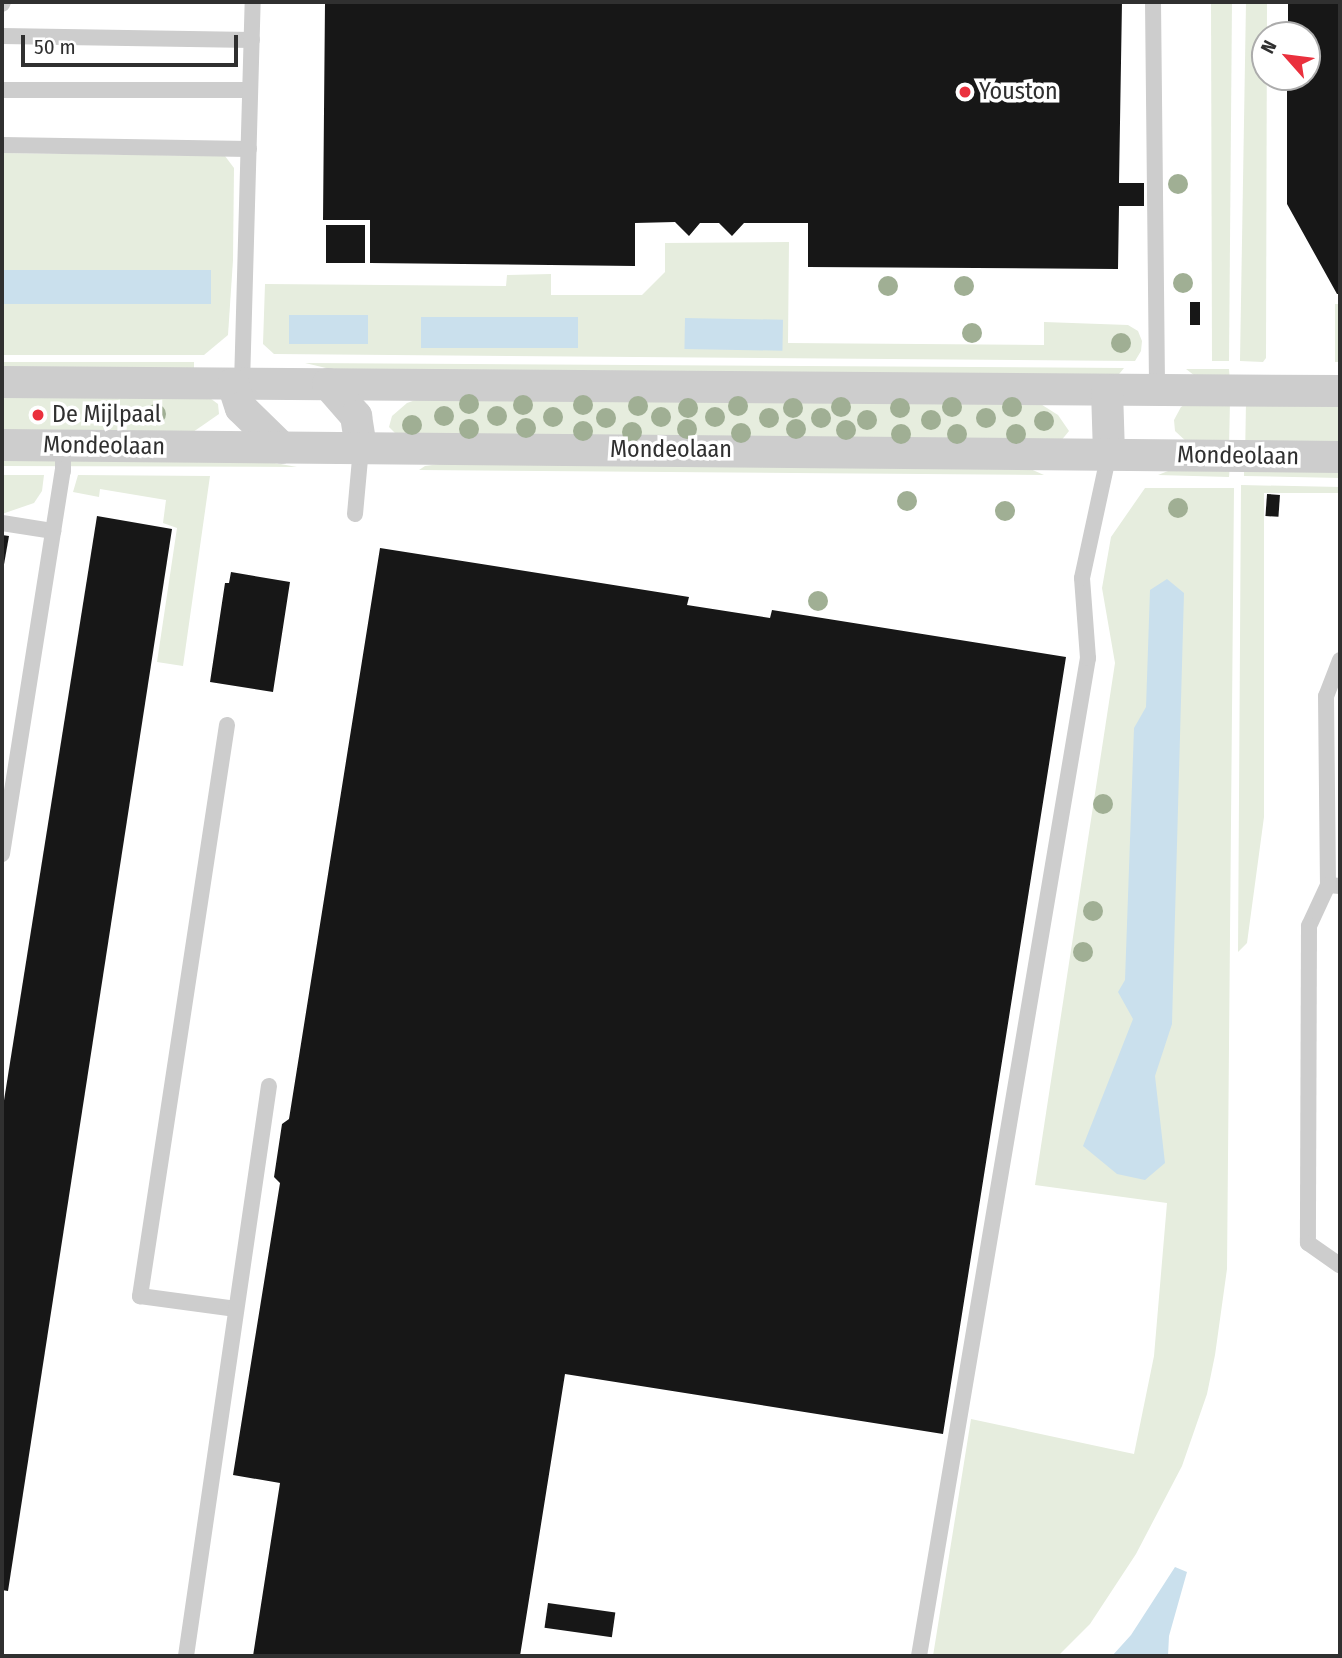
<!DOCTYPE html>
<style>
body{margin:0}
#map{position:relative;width:1342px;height:1658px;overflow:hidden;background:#fff;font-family:"Fira Sans Condensed",sans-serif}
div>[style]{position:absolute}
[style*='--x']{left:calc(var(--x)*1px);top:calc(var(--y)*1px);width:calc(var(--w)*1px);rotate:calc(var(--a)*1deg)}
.green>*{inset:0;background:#e6edde;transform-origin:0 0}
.water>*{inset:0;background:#cae0ed;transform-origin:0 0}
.building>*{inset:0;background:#171717;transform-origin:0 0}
.service>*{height:16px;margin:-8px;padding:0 8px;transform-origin:8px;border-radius:8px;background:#cdcdcd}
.minor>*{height:32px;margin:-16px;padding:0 16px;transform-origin:16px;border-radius:16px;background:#cdcdcd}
.trees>*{width:20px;height:20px;margin:-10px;border-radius:50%;background:#a0af94}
.dots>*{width:19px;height:19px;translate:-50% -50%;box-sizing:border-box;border:4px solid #fff;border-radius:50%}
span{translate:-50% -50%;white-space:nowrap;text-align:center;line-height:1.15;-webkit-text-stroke:7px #fff;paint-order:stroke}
.poi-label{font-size:24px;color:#303030}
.left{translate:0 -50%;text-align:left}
.street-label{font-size:24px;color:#303030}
.frame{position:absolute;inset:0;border:4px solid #303030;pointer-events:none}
.north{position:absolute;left:1251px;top:21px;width:70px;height:70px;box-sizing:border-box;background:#fff;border:2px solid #acacac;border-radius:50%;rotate:298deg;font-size:19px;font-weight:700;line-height:28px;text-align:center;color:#303030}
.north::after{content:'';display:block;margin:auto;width:24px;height:32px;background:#ea303d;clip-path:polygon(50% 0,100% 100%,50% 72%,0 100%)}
.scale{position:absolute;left:21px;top:35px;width:217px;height:32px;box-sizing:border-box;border:4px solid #303030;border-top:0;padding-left:9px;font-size:21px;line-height:24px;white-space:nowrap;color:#303030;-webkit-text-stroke:5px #fff;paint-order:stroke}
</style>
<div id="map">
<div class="green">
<div style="clip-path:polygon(1211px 2px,1232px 2px,1229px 361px,1212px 361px)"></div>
<div style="clip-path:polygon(1246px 2px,1267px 2px,1266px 358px,1263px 362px,1240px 361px)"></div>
<div style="clip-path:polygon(2px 153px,225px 156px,234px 168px,233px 260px,228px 335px,204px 355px,2px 355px)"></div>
<div style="clip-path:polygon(789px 242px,788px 343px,1044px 345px,1044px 322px,1128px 325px,1138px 331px,1142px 341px,1141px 351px,1135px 361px,274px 354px,263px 344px,265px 284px,506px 286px,507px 275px,551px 274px,551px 295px,642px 295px,665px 272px,665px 243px)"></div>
<div style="left:1335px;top:304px;width:5px;height:58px"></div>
<div style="left:2px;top:362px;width:192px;height:9px"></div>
<div style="clip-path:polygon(305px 363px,1124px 368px,1115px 379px,347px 373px)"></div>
<div style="clip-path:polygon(1186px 369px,1229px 369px,1230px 381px,1199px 379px)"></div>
<div style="clip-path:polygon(2px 393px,203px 393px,218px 404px,219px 414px,183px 439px,2px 434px)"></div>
<div style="clip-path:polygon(427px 396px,1039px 403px,1058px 415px,1069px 431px,1060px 442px,399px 437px,389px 427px,392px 416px,407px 403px)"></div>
<div style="clip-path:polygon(1193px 400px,1230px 402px,1229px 446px,1188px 443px,1175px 431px,1174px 420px,1181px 407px)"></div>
<div style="left:1246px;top:402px;width:94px;height:40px;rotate:1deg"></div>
<div style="clip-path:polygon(2px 457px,252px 459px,297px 467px,2px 466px)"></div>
<div style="clip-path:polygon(468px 460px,1026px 467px,1044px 475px,419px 470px,425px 466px)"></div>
<div style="clip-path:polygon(1230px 465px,1229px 477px,1158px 475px,1173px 469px)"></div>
<div style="clip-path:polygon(1244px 466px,1340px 466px,1340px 478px,1244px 476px)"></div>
<div style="clip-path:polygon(2px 475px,44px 475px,42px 491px,34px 503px,2px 514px)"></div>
<div style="clip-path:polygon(78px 475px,210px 476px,183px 666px,157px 662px,177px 528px,163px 523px,166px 500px,100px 489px,99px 497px,73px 492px)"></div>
<div style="clip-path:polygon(1241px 485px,1340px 487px,1340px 493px,1264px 493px,1264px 817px,1247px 943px,1238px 952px)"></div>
<div style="clip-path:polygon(1145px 488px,1234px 488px,1227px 1269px,1215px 1355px,1207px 1394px,1182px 1466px,1136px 1554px,1090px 1624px,1058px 1656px,933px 1656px,971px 1419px,1134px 1454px,1154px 1356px,1167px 1203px,1035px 1185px,1115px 663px,1102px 588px,1111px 537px)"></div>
</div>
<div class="water">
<div style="left:2px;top:270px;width:209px;height:34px"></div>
<div style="left:289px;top:315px;width:79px;height:29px"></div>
<div style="left:421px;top:317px;width:157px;height:31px"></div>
<div style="left:685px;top:318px;width:98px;height:31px;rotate:1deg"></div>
<div style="clip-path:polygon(1167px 579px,1184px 593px,1172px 1024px,1155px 1076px,1165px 1163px,1145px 1180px,1117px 1174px,1083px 1146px,1133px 1019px,1118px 992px,1125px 980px,1134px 728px,1146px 707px,1150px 590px)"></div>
<div style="clip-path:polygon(1175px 1567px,1187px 1572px,1169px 1636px,1168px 1656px,1112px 1656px,1131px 1635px)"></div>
</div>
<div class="building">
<div style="clip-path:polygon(325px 2px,1122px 2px,1119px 183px,1144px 183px,1144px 206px,1119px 206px,1118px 269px,808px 267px,808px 223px,744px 223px,732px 236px,719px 223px,700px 223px,689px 236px,675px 222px,635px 223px,635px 266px,370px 263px,370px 220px,323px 220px)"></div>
<div style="clip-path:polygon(1288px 2px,1340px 2px,1340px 294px,1337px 294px,1287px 204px,1287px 77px,1307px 77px,1307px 35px,1288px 35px)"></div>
<div style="left:326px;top:225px;width:39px;height:38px"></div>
<div style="left:1190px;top:302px;width:10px;height:23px"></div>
<div style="left:1267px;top:494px;width:13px;height:22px;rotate:4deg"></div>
<div style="clip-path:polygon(97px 516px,172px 529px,8px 1591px,2px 1590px,2px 1113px)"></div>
<div style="clip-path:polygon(2px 535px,9px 536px,3px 570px,2px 570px)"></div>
<div style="clip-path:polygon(380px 548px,689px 597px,687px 605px,770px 618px,772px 610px,1066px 657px,943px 1434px,565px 1374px,520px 1656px,253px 1656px,280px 1483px,233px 1475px,280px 1183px,274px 1177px,282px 1124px,289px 1119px)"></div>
<div style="clip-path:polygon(231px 572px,290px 582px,273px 692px,210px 682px,225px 583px,229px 583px)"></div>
<div style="left:548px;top:1603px;width:68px;height:25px;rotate:8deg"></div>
</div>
<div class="service">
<div style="--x:1153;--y:2;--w:388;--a:89.4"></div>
<div style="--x:2;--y:4;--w:2;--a:-63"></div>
<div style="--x:2;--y:36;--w:250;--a:0.9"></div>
<div style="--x:2;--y:90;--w:248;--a:0"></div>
<div style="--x:2;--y:145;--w:247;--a:0.9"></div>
<div style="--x:242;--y:384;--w:382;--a:-88.4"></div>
<div style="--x:355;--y:514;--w:66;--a:-84.8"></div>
<div style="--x:2;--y:523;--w:52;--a:8.9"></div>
<div style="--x:1340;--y:660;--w:39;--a:111"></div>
<div style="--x:1326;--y:696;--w:189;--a:89.4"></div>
<div style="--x:1328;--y:885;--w:12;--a:5"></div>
<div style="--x:227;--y:725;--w:578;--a:98.66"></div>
<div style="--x:140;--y:1296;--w:97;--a:7.7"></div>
<div style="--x:2;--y:854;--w:388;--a:-81"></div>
<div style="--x:63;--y:471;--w:26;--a:-90"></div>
<div style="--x:1328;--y:885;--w:45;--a:114.9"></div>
<div style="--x:1309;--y:926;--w:317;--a:90.2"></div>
<div style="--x:1308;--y:1243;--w:39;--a:35"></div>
<div style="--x:186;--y:1656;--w:576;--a:-81.72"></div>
<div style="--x:919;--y:1656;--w:1012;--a:-80.39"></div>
<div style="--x:1088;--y:658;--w:80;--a:-94.3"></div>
<div style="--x:1082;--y:578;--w:128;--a:-77.8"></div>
</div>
<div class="minor">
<div style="--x:2;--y:382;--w:1338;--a:0.39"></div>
<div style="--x:233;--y:384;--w:25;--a:72"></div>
<div style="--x:241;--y:408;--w:57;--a:44.3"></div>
<div style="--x:328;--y:384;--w:43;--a:48.8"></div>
<div style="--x:356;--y:416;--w:32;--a:81"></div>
<div style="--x:1107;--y:390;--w:63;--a:88.2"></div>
<div style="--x:2;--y:445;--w:1338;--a:0.51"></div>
</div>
<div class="trees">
<div style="left:1178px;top:184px"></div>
<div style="left:1183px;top:283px"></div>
<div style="left:888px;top:286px"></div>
<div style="left:964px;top:286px"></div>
<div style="left:972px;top:333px"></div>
<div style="left:1121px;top:343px"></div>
<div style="left:469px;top:404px"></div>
<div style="left:523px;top:405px"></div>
<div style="left:583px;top:405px"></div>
<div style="left:638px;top:406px"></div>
<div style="left:738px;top:406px"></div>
<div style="left:841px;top:407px"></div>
<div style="left:952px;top:407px"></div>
<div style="left:1012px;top:407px"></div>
<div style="left:688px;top:408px"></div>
<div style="left:793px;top:408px"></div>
<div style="left:900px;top:408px"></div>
<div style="left:156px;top:414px"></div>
<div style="left:444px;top:416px"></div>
<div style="left:497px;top:416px"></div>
<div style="left:553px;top:417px"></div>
<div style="left:661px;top:417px"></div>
<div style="left:715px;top:417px"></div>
<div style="left:606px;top:418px"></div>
<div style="left:769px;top:418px"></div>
<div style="left:821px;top:418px"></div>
<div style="left:986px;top:418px"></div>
<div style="left:867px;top:420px"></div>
<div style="left:931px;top:420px"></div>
<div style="left:1044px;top:421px"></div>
<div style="left:412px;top:425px"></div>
<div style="left:526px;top:428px"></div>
<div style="left:469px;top:429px"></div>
<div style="left:687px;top:429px"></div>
<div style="left:796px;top:429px"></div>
<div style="left:846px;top:430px"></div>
<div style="left:583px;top:431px"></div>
<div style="left:632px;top:432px"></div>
<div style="left:741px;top:433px"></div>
<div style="left:901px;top:434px"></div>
<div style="left:957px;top:434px"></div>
<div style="left:1016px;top:434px"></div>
<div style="left:907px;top:501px"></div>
<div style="left:1178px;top:508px"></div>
<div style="left:1005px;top:511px"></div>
<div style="left:818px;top:601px"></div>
<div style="left:1103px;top:804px"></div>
<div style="left:1093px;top:911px"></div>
<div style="left:1083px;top:952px"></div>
</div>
<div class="dots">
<div style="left:965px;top:92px;background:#ea303d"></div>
<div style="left:38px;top:415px;background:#ea303d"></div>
</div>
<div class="poi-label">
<span class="left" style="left:979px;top:92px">Youston</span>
<span class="left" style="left:52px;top:415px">De Mijlpaal</span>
</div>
<div class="street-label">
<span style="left:104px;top:446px;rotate:1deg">Mondeolaan</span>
<span style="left:671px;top:450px">Mondeolaan</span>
<span style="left:1238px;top:456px;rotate:1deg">Mondeolaan</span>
</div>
<div class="frame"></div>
<div class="north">N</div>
<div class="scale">50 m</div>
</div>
